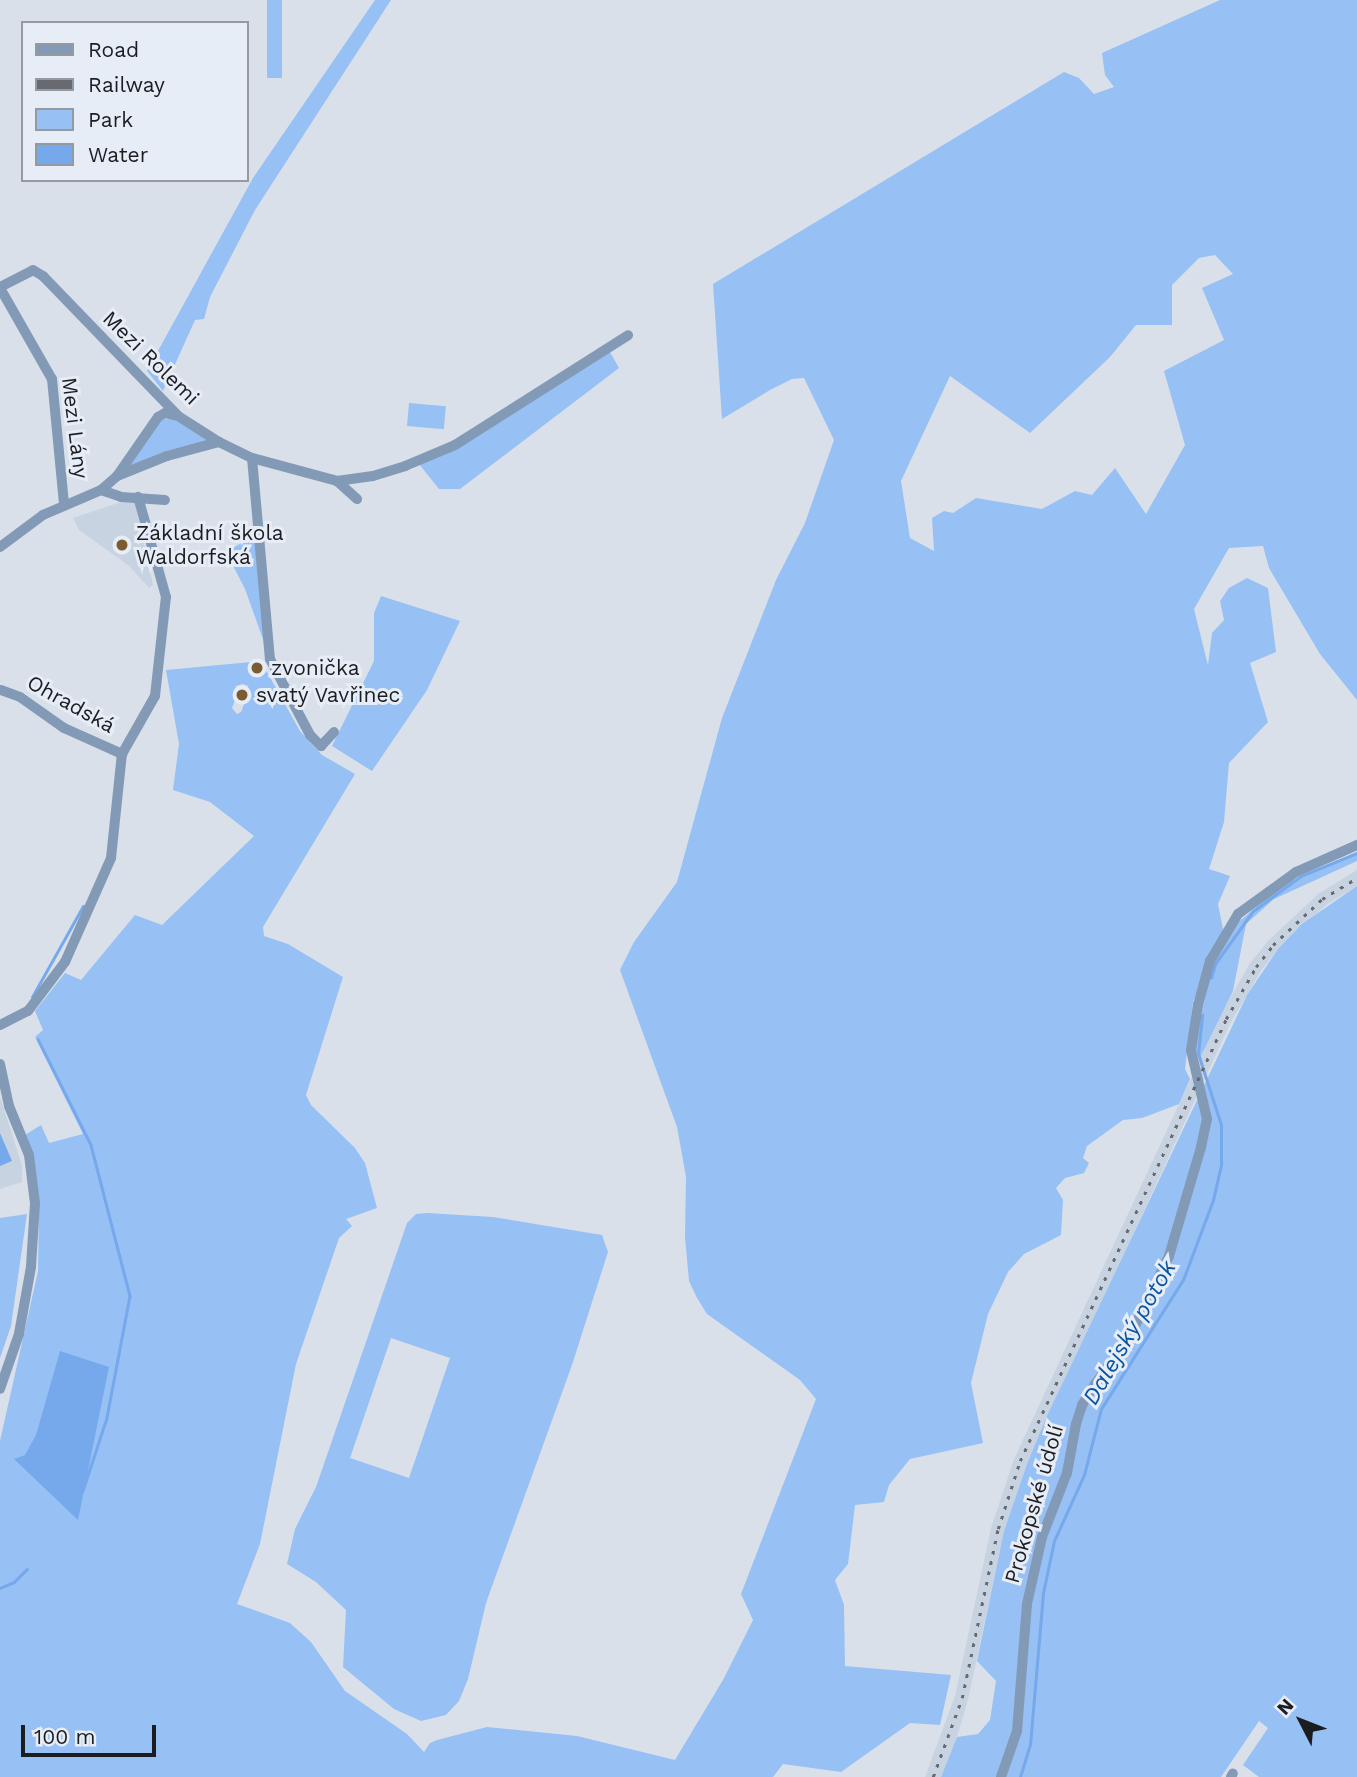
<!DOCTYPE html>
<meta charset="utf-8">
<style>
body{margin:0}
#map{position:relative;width:1357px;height:1777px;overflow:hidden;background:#dae0e9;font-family:"Work Sans",sans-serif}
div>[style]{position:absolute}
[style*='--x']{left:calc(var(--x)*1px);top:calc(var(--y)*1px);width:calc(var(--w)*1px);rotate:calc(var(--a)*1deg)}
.built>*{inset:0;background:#c8d3e2}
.green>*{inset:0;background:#97c0f4;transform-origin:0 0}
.water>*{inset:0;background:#75a9eb}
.stream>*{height:2.5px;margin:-1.25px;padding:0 1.25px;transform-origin:1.25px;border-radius:1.25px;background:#75a9eb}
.minor>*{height:10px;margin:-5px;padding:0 5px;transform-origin:5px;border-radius:5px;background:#839ab7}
.rail>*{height:2.5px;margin-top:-1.25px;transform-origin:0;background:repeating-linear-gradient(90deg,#676a70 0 3.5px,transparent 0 10.5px)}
.dots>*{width:19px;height:19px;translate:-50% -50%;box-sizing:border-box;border:4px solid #e7edf6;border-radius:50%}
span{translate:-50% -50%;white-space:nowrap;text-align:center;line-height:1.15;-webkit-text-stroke:6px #e7edf6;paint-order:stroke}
.street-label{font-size:21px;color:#1b1d20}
.poi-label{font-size:21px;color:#1b1d20}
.left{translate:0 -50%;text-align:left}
.water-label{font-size:23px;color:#0a55a2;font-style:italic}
.legend{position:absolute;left:21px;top:21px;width:228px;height:161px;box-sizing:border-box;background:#e7edf6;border:2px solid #959aa0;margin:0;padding:9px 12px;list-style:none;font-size:21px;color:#1b1d20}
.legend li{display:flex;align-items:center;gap:14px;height:35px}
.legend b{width:35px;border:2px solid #959aa0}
.north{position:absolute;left:1266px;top:1686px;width:70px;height:70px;-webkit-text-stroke:5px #e7edf6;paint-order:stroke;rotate:312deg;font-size:19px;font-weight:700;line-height:28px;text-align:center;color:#1b1d20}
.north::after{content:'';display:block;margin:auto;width:24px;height:32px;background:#1b1d20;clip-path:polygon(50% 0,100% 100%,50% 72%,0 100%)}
.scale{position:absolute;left:21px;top:1725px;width:135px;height:32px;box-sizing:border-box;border:4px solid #1b1d20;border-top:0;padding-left:9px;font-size:21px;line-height:24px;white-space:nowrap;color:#1b1d20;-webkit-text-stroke:5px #e7edf6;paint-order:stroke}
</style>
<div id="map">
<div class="built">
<div style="clip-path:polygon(124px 501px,135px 501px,153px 585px,149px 588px,128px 565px,79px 530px,73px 518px)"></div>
<div style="clip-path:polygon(1357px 870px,1357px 886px,1326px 905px,1278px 949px,1261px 971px,1231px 1022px,1027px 1464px,1004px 1531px,968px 1700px,957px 1737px,941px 1777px,925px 1777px,955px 1696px,991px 1528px,1014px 1459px,1220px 1016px,1250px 963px,1268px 941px,1318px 894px)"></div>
<div style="clip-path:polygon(0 1097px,22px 1165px,22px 1182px,0 1189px)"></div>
</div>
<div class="green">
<div style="left:267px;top:0;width:15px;height:78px"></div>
<div style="clip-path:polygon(375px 0,391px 0,255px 210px,210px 297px,204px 319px,195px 320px,163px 391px,147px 371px,153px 360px,253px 178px)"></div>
<div style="clip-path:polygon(evenodd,1220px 0,1357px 0,1357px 700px,1320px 654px,1269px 568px,1263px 546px,1229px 548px,1194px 609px,1208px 665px,1212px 633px,1224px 620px,1220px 601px,1229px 588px,1247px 578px,1268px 588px,1276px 652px,1250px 663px,1268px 722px,1229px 763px,1224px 822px,1209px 869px,1230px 876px,1218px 904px,1223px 929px,1193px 1002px,1185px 1069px,1190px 1079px,1179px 1104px,1142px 1118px,1123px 1120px,1087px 1146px,1083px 1158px,1089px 1163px,1084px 1173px,1065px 1178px,1056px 1188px,1063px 1200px,1061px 1235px,1024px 1254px,1008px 1272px,988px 1314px,971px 1383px,983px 1443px,910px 1459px,889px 1485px,884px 1502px,855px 1505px,848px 1564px,835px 1580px,844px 1605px,845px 1666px,951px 1675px,940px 1725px,910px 1723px,841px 1772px,783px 1764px,773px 1777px,0 1777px,0 1441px,38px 1271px,39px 1203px,25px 1135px,41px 1125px,49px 1143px,83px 1134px,35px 1037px,43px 1030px,35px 1011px,65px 973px,81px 980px,135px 915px,162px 925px,254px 836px,210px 802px,173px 790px,179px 744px,166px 670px,251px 662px,255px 663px,252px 668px,258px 672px,261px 668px,267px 672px,300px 731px,322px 755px,355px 774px,263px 927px,264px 936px,288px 944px,343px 977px,306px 1095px,311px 1105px,355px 1148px,365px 1163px,377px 1208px,346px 1219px,352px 1226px,339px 1238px,296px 1364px,260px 1544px,237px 1604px,290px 1623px,311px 1642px,345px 1691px,407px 1734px,424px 1752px,430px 1743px,437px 1740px,487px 1727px,577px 1736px,675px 1760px,723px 1680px,753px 1620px,741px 1594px,816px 1399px,800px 1380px,707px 1314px,697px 1298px,689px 1281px,685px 1237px,686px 1177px,677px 1127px,620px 970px,634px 942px,677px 882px,722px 718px,776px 580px,805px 523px,834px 440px,804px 378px,792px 379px,770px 390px,722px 419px,713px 284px,1064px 72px,1079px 78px,1094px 94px,1114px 87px,1105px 75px,1102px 53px,1220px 0,1215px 255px,1233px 274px,1202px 288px,1224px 340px,1164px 371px,1185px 445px,1146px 514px,1115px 468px,1092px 495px,1075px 491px,1042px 509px,976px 498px,953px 513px,944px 511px,932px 518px,934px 551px,910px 538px,901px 481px,950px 376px,1030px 433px,1110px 357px,1136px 325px,1172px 325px,1172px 285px,1199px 258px,1215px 255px,1220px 0,243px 684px,248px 686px,249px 691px,241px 712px,237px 714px,232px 708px,238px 692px,235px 691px,236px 686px,243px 684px)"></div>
<div style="clip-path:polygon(610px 352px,619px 368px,460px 489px,439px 489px,419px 464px)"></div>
<div style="left:409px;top:403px;width:37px;height:23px;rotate:5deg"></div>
<div style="clip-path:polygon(171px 418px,211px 440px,123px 473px,160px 420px)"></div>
<div style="clip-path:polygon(255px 535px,264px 642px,245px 589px,226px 552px)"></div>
<div style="clip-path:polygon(381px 596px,460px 621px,427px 690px,372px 771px,332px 746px,374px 661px,374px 613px)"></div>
<div style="clip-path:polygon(1357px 852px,1357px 861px,1274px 899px,1246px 924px,1233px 991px,1200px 1058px,1194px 1048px,1212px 965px,1236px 924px,1284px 884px)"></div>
<div style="clip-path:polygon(1357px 886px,1357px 1777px,1259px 1777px,1243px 1765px,1268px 1728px,1259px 1721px,1221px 1777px,941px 1777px,957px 1737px,978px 1734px,990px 1720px,996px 1681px,977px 1661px,1004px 1531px,1027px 1464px,1047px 1416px,1247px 995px,1278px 949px,1302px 924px)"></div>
<div style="clip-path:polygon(evenodd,427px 1213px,493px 1217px,602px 1235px,608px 1252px,572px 1365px,486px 1603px,468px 1679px,459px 1701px,446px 1715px,421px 1721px,394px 1709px,343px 1667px,346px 1610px,316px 1582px,287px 1564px,295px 1529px,316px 1487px,407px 1223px,416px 1214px,427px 1213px,391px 1338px,450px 1358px,409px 1478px,350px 1458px,391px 1338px)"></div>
<div style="clip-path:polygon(27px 1214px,11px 1326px,0 1358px,0 1218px)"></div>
</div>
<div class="water">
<div style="clip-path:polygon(0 1133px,12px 1161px,0 1166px)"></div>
<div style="clip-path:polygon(60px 1351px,109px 1367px,78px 1520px,14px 1459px,25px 1455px,36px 1435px)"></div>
</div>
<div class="stream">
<div style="--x:1211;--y:978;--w:15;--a:-74"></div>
<div style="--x:1215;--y:964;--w:65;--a:-54.4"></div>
<div style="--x:1253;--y:911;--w:59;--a:-36.1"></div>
<div style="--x:1301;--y:876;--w:61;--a:-22.3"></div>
<div style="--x:32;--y:997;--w:104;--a:-60.7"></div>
<div style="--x:38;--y:1039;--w:119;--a:63.4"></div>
<div style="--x:91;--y:1145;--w:156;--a:75.5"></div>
<div style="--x:130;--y:1296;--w:124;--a:100.7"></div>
<div style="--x:107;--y:1418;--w:77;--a:108.2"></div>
<div style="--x:0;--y:1588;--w:15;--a:-23"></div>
<div style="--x:14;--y:1582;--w:18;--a:-45"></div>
<div style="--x:1020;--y:1777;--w:34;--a:-73"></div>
<div style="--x:1030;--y:1745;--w:153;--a:-85.1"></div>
<div style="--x:1043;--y:1593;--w:53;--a:-78.1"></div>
<div style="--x:1054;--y:1541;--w:72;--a:-65.6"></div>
<div style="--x:1084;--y:1475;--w:68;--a:-75.6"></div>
<div style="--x:1101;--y:1409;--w:153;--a:-57.6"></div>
<div style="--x:1183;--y:1280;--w:85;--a:-69.4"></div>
<div style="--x:1213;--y:1200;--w:37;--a:-77"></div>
<div style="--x:1221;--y:1164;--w:39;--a:-90"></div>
<div style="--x:1221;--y:1125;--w:75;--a:-107.9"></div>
<div style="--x:1198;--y:1054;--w:39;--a:-84"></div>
</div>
<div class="minor">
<div style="--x:0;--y:287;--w:37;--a:-27"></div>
<div style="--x:33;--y:270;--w:12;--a:31"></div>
<div style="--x:43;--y:276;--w:194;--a:46"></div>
<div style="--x:178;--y:416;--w:49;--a:32.4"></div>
<div style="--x:219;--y:442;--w:37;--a:26"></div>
<div style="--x:252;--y:458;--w:88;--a:15.1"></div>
<div style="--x:337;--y:481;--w:36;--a:-8"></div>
<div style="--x:373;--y:476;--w:34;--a:-17"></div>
<div style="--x:405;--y:466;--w:54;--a:-22.8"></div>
<div style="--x:455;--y:445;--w:205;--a:-32.4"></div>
<div style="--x:0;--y:288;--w:105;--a:60.3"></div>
<div style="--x:52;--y:379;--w:125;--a:84.5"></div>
<div style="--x:252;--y:458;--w:202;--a:84.9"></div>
<div style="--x:270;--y:659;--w:86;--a:62.2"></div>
<div style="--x:310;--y:735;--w:16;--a:45"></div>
<div style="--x:321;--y:746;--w:19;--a:-47"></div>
<div style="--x:117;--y:476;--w:54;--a:-21.8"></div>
<div style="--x:167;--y:456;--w:54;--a:-15.1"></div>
<div style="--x:337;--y:481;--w:27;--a:42"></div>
<div style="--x:101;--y:490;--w:21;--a:19"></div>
<div style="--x:121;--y:497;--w:44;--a:3.9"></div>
<div style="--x:0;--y:547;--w:54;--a:-36.7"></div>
<div style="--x:43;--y:515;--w:63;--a:-23.3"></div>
<div style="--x:101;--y:490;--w:21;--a:-41"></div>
<div style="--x:117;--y:476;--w:72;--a:-55.2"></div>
<div style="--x:158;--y:417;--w:8;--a:-30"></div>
<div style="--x:165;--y:413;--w:13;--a:13"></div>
<div style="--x:1;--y:690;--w:20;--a:20"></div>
<div style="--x:20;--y:697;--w:54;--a:35.2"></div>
<div style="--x:64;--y:728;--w:64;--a:24.1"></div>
<div style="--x:0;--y:1025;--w:31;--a:-27"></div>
<div style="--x:28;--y:1011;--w:61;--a:-52.9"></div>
<div style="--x:65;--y:962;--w:114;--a:-66.1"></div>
<div style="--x:111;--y:858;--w:105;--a:-84"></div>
<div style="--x:122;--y:754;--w:67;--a:-60.4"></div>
<div style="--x:155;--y:696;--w:100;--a:-83.7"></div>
<div style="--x:166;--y:597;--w:104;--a:-105.6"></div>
<div style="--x:0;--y:1064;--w:43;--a:77.9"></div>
<div style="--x:9;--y:1106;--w:53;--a:67.8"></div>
<div style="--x:29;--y:1155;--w:48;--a:82.9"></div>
<div style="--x:35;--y:1203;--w:64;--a:93.6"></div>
<div style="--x:31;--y:1267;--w:68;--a:100.2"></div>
<div style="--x:19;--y:1334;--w:58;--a:109.1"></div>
<div style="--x:1001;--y:1777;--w:49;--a:-70.8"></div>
<div style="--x:1017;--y:1731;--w:127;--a:-85.5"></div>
<div style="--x:1027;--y:1604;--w:69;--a:-77.4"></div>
<div style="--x:1042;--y:1537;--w:69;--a:-68.7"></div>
<div style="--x:1067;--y:1473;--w:50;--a:-79.6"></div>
<div style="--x:1076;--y:1424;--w:20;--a:-72"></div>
<div style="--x:1082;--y:1405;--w:26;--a:-58"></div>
<div style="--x:1096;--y:1383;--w:58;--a:-54.1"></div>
<div style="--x:1130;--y:1336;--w:89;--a:-64"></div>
<div style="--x:1169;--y:1256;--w:114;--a:-73.6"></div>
<div style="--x:1201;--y:1147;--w:29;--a:-78"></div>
<div style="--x:1207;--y:1119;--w:71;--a:-103.1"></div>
<div style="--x:1191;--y:1050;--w:46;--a:-81.2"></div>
<div style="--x:1198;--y:1005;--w:46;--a:-74.7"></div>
<div style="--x:1210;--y:961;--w:55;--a:-59.2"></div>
<div style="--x:1238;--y:914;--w:72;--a:-35.9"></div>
<div style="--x:1296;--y:872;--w:67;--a:-23.9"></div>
<div style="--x:1231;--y:1777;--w:4;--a:-63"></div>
</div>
<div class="rail">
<div style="--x:933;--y:1777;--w:84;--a:-69.8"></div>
<div style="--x:962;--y:1698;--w:173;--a:-78"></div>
<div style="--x:998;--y:1529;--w:71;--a:-72.1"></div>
<div style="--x:1020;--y:1461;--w:488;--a:-65"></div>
<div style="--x:1226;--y:1019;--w:60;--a:-60"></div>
<div style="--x:1256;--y:967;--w:28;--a:-52"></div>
<div style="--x:1273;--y:945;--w:67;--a:-43.2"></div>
<div style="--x:1322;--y:899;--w:41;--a:-31"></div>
</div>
<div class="dots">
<div style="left:122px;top:545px;background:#7b5c31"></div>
<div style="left:257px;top:668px;background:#7b5c31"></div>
<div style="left:242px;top:695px;background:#7b5c31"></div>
</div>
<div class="street-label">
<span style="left:151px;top:358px;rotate:44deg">Mezi Rolemi</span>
<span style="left:75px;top:428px;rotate:83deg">Mezi Lány</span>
<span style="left:71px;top:704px;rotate:29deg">Ohradská</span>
<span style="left:1034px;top:1504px;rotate:-74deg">Prokopské údolí</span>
</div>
<div class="poi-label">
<span class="left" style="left:136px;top:545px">Základní škola<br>Waldorfská</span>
<span class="left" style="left:271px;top:668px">zvonička</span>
<span class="left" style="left:256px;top:695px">svatý Vavřinec</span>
</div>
<div class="water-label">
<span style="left:1130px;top:1333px;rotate:-60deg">Dalejský potok</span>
</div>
<ul class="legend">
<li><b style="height:9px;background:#839ab7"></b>Road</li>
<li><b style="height:9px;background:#676a70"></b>Railway</li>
<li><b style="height:19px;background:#97c0f4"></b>Park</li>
<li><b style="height:19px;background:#75a9eb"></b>Water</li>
</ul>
<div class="north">N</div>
<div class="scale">100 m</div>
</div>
